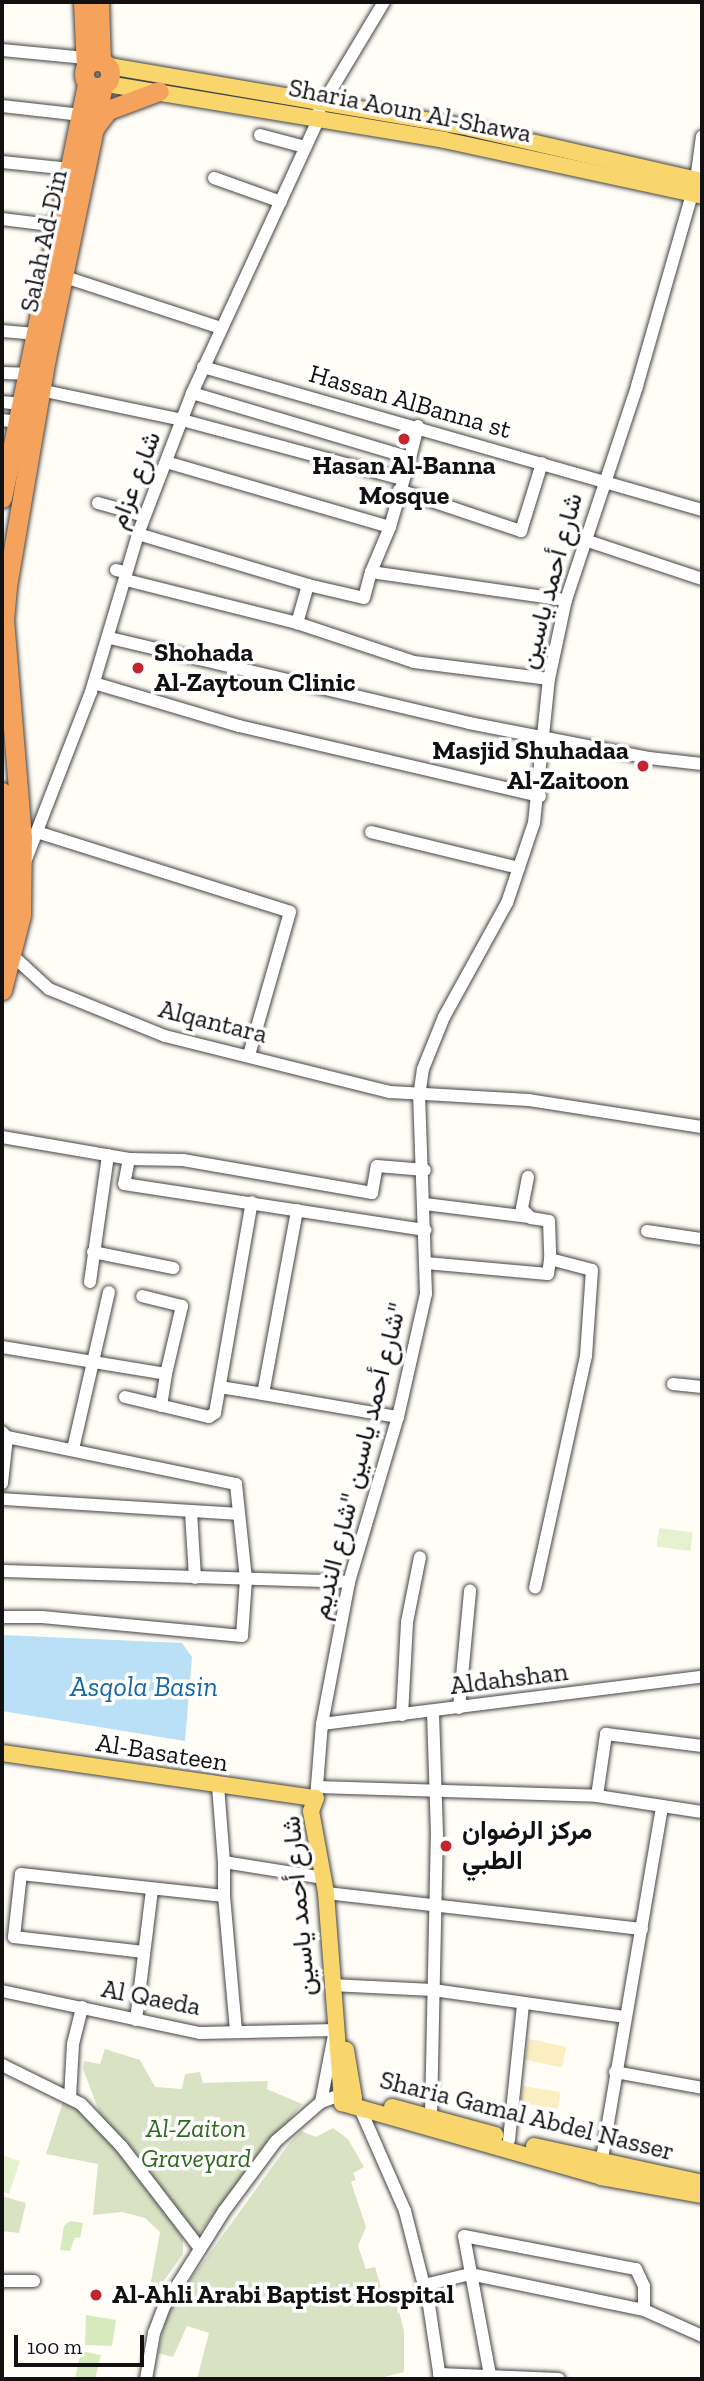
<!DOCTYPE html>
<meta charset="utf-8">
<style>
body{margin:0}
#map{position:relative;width:704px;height:2381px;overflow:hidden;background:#fffdf5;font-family:"Zilla Slab",Vazirmatn,serif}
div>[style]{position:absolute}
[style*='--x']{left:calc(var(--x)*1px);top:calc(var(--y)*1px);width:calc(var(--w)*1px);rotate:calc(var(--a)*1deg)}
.green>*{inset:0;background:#d5ebbd}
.sand>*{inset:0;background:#fbeec1;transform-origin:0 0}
.cemetery>*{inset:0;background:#d9e3c4}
.pitch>*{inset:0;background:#e6f2cf;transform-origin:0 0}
.water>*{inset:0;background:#b9e0f7}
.roads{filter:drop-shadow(0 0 2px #444) drop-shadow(0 0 2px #444)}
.minor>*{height:12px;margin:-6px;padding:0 6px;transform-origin:6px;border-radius:6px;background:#fff}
.major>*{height:16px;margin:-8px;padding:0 8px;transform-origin:8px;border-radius:8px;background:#f9d66b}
.highway>*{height:19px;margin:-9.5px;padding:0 9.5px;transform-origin:9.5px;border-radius:9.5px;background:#f5a25d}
.highway>.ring{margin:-9.5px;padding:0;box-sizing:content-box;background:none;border:19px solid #f5a25d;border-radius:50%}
.dots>*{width:19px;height:19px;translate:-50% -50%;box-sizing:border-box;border:4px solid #fff;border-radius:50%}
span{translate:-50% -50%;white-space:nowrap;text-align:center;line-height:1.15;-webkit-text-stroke:7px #fff;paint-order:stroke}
.street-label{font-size:26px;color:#111}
.poi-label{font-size:26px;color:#111;font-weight:700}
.left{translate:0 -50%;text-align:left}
.right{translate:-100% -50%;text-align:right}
.park-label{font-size:26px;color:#2f6b1f;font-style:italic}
.water-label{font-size:28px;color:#1768a6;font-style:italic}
.frame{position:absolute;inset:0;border:4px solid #111;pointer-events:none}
.scale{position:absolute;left:14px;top:2335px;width:130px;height:32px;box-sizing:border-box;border:4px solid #111;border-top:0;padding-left:9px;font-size:21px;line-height:24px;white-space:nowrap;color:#111;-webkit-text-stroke:5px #fff;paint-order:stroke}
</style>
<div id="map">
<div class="green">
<div style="clip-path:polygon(70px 2221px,83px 2223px,80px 2238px,75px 2237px,70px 2251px,60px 2250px,64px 2226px)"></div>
<div style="clip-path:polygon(86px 2315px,116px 2320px,112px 2346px,85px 2345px)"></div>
<div style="clip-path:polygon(81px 2351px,101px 2355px,95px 2379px,75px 2379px)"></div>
</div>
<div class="sand">
<div style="left:529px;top:2039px;width:38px;height:21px;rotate:12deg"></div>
<div style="left:523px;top:2086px;width:38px;height:17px;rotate:9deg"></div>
</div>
<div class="cemetery">
<div style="clip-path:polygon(105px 2049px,140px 2060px,155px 2087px,182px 2089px,185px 2074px,200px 2072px,203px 2083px,268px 2081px,267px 2089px,302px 2104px,199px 2233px,193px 2232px,102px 2119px,83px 2069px,84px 2061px,100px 2064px)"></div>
<div style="clip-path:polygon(64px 2099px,76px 2105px,119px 2151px,183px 2237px,183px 2254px,147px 2304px,160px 2232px,145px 2218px,122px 2212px,93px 2215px,98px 2164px,46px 2154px)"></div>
<div style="clip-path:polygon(333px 2128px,348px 2139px,364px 2167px,353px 2173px,356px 2180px,351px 2182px,366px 2227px,358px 2246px,366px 2269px,375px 2267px,384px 2298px,396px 2300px,404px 2331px,404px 2372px,376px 2379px,197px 2379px,209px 2333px,187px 2326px,173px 2357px,158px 2353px,167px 2312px,288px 2145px,301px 2131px,316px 2137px)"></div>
<div style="clip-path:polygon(2px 2196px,26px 2203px,19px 2233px,2px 2231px)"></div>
</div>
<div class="pitch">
<div style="left:659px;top:1528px;width:34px;height:19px;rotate:7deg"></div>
<div style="clip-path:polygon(2px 2155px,20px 2161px,9px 2194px,2px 2192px)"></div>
</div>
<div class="water">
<div style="clip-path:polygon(2px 1635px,182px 1643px,192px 1657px,185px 1741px,2px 1711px)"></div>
</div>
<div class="roads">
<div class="minor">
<div style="--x:2;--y:50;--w:84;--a:5.4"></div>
<div style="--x:2;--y:106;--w:80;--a:6.5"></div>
<div style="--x:319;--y:110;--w:126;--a:-59"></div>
<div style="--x:260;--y:135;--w:47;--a:14.9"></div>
<div style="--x:2;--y:162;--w:69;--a:5.8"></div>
<div style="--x:214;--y:178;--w:71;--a:19.7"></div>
<div style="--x:2;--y:219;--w:57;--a:7"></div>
<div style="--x:65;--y:277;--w:164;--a:18.1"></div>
<div style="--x:2;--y:331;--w:33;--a:5"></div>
<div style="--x:203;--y:367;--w:519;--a:15.99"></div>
<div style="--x:2;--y:373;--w:24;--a:2"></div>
<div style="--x:40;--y:390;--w:145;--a:11.9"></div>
<div style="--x:182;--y:420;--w:228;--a:15"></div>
<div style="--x:192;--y:393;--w:227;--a:16.6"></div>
<div style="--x:410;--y:458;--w:72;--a:106.2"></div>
<div style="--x:2;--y:402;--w:19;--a:6"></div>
<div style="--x:2;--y:420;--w:16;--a:7"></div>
<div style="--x:410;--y:458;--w:33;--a:-76"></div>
<div style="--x:166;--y:462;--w:233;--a:16.2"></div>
<div style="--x:390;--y:527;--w:49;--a:112.9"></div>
<div style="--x:371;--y:572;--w:197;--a:8.2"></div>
<div style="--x:399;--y:490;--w:129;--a:18.6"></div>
<div style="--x:521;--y:531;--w:71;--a:-72.8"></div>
<div style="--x:98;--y:503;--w:48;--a:15.8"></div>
<div style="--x:138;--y:534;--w:177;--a:16.7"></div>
<div style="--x:308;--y:585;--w:40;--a:106"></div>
<div style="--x:297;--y:623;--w:123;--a:18.4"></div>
<div style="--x:414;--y:662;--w:136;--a:7.2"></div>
<div style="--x:585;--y:540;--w:123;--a:18.4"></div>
<div style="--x:116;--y:570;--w:8;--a:14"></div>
<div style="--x:124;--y:572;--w:8;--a:76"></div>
<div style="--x:126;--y:580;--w:176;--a:14.1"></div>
<div style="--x:308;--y:585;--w:57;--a:13.1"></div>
<div style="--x:364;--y:598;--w:27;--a:-75"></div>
<div style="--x:110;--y:638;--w:369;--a:13.3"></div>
<div style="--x:469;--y:723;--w:183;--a:11"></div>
<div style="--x:649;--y:758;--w:53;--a:6.5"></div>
<div style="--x:94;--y:683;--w:151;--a:16.5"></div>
<div style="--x:239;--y:726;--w:309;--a:13.1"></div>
<div style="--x:37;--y:832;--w:265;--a:17.5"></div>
<div style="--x:290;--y:912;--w:149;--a:106"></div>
<div style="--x:371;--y:832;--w:152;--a:13.7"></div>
<div style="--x:25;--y:862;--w:182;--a:-68.8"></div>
<div style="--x:91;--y:692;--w:165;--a:-73.4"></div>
<div style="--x:138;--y:534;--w:151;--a:-69"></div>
<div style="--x:192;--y:393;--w:303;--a:-65.2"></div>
<div style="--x:13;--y:956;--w:49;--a:42.5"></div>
<div style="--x:49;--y:989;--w:125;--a:22.1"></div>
<div style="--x:165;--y:1036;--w:232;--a:14"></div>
<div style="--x:390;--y:1092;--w:139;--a:3.3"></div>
<div style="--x:529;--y:1100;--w:175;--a:8.9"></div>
<div style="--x:2;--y:1137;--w:129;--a:9.8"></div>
<div style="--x:129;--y:1159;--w:54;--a:1.1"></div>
<div style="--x:183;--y:1160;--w:192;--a:9.9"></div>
<div style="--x:372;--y:1193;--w:27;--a:-80"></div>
<div style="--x:377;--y:1166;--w:48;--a:4.8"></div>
<div style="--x:129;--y:1159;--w:25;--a:101"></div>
<div style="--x:124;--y:1184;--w:305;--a:8.7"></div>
<div style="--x:528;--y:1177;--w:33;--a:101"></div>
<div style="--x:522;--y:1209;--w:13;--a:45"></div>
<div style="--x:531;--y:1218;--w:18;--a:9"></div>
<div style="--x:549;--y:1221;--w:38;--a:88"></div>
<div style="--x:550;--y:1259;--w:43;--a:14.7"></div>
<div style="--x:592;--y:1270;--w:86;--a:94"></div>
<div style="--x:586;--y:1356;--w:237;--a:102.4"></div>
<div style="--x:425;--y:1204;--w:105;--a:7.1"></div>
<div style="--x:647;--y:1231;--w:56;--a:8.3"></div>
<div style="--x:93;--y:1252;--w:82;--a:11.3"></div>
<div style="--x:426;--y:1263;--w:122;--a:5.2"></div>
<div style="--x:548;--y:1274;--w:15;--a:-82"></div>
<div style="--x:90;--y:1282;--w:128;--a:-81.9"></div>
<div style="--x:2;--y:1347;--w:166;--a:9.3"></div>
<div style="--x:166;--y:1374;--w:70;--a:-76.8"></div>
<div style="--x:182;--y:1306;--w:41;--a:-166"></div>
<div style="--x:673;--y:1384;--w:29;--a:6"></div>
<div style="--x:220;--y:1387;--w:44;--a:9.2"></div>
<div style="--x:263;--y:1394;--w:187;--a:-79.5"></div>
<div style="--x:263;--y:1394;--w:137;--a:9.7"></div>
<div style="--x:125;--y:1397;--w:86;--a:13.4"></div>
<div style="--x:209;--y:1417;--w:7;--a:-34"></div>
<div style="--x:215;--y:1413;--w:214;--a:-80.1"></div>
<div style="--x:161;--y:1406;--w:32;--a:-81"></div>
<div style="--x:2;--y:1432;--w:7;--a:45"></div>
<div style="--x:7;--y:1437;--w:234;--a:11.6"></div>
<div style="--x:236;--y:1484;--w:96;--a:84"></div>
<div style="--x:246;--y:1579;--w:57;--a:94"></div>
<div style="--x:242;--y:1636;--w:201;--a:-174.6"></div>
<div style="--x:42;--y:1617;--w:40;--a:180"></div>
<div style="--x:73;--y:1449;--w:161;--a:-77.1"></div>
<div style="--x:2;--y:1483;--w:46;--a:-83.8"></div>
<div style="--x:2;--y:1499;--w:236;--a:3.6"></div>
<div style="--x:191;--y:1512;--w:66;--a:86.5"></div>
<div style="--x:2;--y:1571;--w:347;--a:1.8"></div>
<div style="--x:459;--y:1708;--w:118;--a:-84.6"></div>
<div style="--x:402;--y:1715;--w:93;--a:-86.9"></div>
<div style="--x:407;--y:1622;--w:66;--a:-78.7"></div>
<div style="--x:322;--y:1724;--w:383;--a:-7.1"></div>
<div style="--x:218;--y:1786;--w:76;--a:85.5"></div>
<div style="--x:317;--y:1787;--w:280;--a:1.8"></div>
<div style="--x:597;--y:1796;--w:106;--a:8.7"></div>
<div style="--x:597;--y:1796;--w:63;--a:-81.7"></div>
<div style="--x:606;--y:1734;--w:97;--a:7.1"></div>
<div style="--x:316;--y:1798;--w:74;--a:-85.4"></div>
<div style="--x:322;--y:1724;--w:145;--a:-79.2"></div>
<div style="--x:349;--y:1582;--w:172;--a:-73.5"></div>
<div style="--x:398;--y:1417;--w:126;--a:-77.2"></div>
<div style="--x:426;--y:1294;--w:197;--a:-92"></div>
<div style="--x:419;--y:1097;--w:28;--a:-82"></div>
<div style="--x:423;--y:1069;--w:56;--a:-68"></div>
<div style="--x:444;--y:1017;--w:130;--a:-61.1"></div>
<div style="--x:507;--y:903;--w:84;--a:-71.4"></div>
<div style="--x:534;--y:823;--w:145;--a:-84.1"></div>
<div style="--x:549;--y:679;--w:81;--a:-77.9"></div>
<div style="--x:566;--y:600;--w:225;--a:-71.6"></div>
<div style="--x:637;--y:386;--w:214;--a:-74"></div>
<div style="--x:696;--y:180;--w:44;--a:-82.2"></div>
<div style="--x:326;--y:1893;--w:318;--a:6.5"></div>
<div style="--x:224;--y:1896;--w:136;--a:84.9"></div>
<div style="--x:144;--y:1952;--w:131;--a:-173.4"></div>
<div style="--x:14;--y:1937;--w:63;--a:-83.7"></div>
<div style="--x:21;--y:1874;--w:204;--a:6.2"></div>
<div style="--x:224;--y:1896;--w:34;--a:-90"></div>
<div style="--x:224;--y:1862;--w:101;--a:9.1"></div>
<div style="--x:331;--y:1985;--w:102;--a:2.8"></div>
<div style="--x:433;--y:1990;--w:193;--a:8"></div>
<div style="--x:2;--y:1991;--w:202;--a:12"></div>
<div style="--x:200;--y:2033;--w:135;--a:-1.3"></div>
<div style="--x:335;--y:2030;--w:73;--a:101"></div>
<div style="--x:136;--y:2020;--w:132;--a:-83"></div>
<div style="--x:2;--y:2065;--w:88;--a:26.3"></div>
<div style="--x:81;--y:2104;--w:59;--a:46.4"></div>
<div style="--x:122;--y:2147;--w:126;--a:52.4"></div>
<div style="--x:615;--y:2072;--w:88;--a:10.4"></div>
<div style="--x:70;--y:2098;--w:54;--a:-86.8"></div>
<div style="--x:73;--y:2044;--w:38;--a:-76"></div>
<div style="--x:359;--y:2106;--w:115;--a:66.3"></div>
<div style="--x:405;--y:2211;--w:97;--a:75.7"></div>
<div style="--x:429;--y:2305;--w:75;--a:81.5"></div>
<div style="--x:431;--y:2115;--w:281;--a:-88.8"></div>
<div style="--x:437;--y:1834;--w:122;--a:-91.9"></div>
<div style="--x:509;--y:2140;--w:136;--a:-84.1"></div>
<div style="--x:601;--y:2164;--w:363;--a:-80.3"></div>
<div style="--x:2;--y:2281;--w:32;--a:0"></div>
<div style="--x:424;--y:2285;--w:47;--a:-13.4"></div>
<div style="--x:470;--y:2274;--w:178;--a:11.7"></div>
<div style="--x:644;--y:2310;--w:64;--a:24.1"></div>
<div style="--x:439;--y:2374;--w:120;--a:2.4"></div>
<div style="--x:490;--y:2375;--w:141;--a:-100.6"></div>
<div style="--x:464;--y:2236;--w:175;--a:10.9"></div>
<div style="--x:636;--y:2269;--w:19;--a:65"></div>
<div style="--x:644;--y:2286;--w:24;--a:90"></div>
<div style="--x:146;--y:2379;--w:47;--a:-80.1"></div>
<div style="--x:154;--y:2333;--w:30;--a:-69"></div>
<div style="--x:165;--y:2305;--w:111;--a:-57.9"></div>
<div style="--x:224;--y:2211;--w:87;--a:-53.4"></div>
<div style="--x:276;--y:2141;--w:60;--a:-40.9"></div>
<div style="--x:321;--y:2102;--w:20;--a:-20"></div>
</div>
<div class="major">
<div style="--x:109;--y:66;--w:366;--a:9.7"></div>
<div style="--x:470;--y:128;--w:238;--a:12.9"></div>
<div style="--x:107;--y:84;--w:342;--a:9.4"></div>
<div style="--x:444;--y:140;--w:264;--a:12.2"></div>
<div style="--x:2;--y:1753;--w:317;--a:8.2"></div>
<div style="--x:316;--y:1798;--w:14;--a:111"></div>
<div style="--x:311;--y:1811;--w:83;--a:79.6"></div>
<div style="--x:326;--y:1893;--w:211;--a:85.6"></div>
<div style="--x:342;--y:2103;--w:269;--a:15.9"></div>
<div style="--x:601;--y:2177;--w:103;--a:10.1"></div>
<div style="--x:346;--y:2050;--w:49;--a:80.5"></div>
<div style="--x:392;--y:2107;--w:107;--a:15.2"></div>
<div style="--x:534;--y:2146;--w:172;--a:12.4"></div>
</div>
<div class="highway">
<div style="--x:83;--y:2;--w:65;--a:87.4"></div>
<div style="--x:99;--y:2;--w:59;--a:88.1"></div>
<div class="ring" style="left:84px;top:61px;width:7px;height:7px"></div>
<div style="--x:95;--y:127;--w:21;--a:-53"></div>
<div style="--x:108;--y:110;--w:54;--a:-20.4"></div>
<div style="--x:2;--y:498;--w:424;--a:-78.4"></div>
<div style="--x:2;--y:792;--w:98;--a:86.5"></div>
<div style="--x:8;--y:890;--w:57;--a:96"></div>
<div style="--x:2;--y:990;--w:77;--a:-75.8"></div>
<div style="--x:21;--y:915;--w:77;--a:-89.3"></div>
<div style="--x:22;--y:838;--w:218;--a:-94.7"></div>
<div style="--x:4;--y:621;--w:35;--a:-85"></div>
<div style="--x:7;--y:586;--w:231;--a:-80.3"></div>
<div style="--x:46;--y:358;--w:278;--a:-78.2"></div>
</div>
</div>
<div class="dots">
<div style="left:404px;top:439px;background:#c4262e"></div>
<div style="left:138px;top:668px;background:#c4262e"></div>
<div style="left:643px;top:766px;background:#c4262e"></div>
<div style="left:446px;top:1846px;background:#c4262e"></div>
<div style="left:96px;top:2295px;background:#c4262e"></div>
</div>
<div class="street-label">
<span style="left:410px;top:111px;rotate:11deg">Sharia Aoun Al-Shawa</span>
<span style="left:44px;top:241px;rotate:-78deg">Salah Ad-Din</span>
<span style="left:410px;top:402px;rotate:16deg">Hassan AlBanna st</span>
<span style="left:135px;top:480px;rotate:-69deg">شارع عزام</span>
<span style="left:551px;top:581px;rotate:-75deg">شارع أحمد ياسين</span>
<span style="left:213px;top:1022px;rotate:14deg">Alqantara</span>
<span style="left:359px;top:1461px;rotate:-76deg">شارع أحمد ياسين "شارع النديم"</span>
<span style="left:509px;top:1679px;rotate:-7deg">Aldahshan</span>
<span style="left:162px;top:1753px;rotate:9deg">Al-Basateen</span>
<span style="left:299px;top:1906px;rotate:-95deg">شارع أحمد ياسين</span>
<span style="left:151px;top:1998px;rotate:11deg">Al Qaeda</span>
<span style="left:527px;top:2116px;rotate:14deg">Sharia Gamal Abdel Nasser</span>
</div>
<div class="poi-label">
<span style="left:404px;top:481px">Hasan Al-Banna<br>Mosque</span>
<span class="left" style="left:154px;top:668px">Shohada<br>Al-Zaytoun Clinic</span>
<span class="right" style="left:629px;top:766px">Masjid Shuhadaa<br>Al-Zaitoon</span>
<span class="left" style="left:462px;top:1846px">مركز الرضوان<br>الطبي</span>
<span class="left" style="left:112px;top:2295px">Al-Ahli Arabi Baptist Hospital</span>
</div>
<div class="park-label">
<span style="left:196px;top:2144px">Al-Zaiton<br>Graveyard</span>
</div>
<div class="water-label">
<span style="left:144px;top:1687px">Asqola Basin</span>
</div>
<div class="frame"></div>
<div class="scale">100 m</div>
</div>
